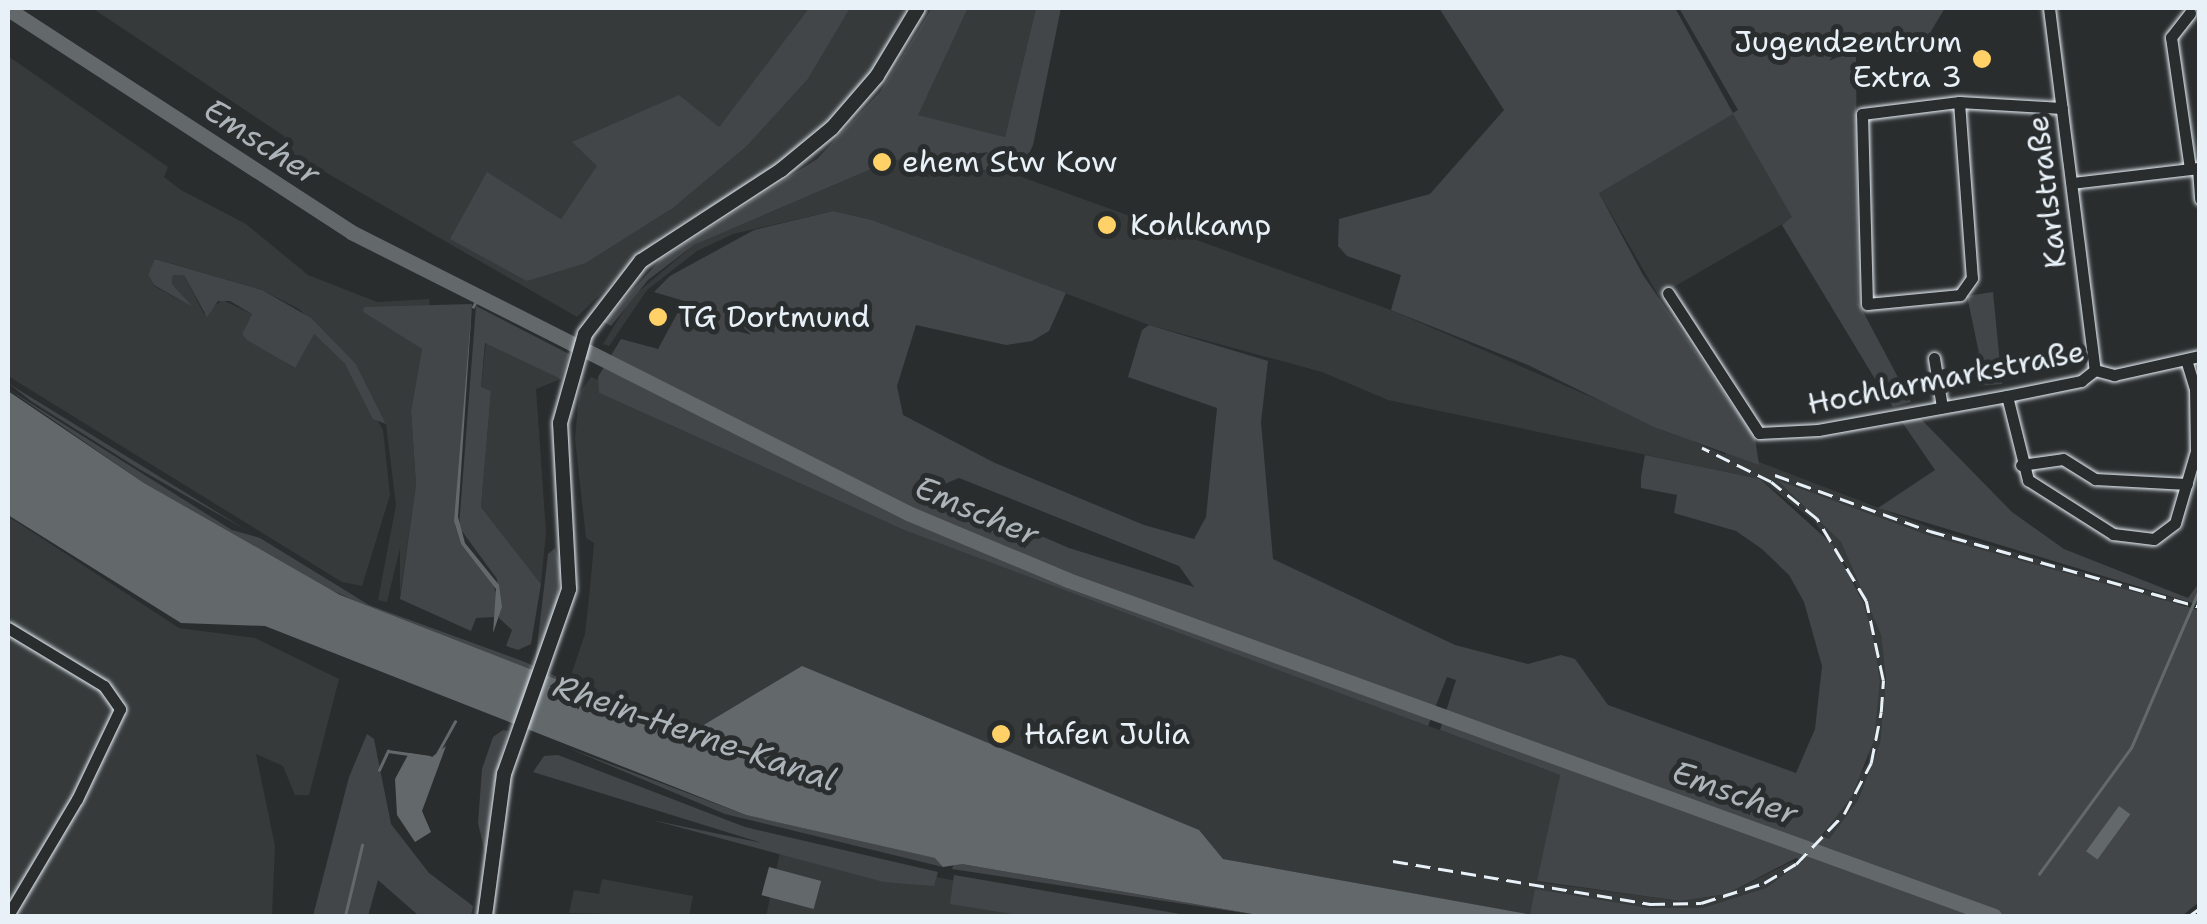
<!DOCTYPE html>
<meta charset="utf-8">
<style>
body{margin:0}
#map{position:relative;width:2207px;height:924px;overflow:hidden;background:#2a2d2e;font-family:"Shantell Sans",sans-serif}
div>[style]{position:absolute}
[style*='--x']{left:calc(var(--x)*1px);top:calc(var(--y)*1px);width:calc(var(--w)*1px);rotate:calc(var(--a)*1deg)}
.built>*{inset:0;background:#363a3b;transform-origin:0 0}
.green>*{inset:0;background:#424648}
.water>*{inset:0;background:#63686b;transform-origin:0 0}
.stream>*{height:2.5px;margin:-1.25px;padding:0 1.25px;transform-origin:1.25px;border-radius:1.25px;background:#63686b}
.river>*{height:15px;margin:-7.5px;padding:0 7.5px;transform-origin:7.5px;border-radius:7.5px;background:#63686b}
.roads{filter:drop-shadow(0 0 2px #e8f1f8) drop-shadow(0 0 2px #e8f1f8)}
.minor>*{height:11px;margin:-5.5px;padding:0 5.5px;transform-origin:5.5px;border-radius:5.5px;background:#2a2d2e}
.major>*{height:14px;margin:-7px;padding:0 7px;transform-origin:7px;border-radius:7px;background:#2a2d2e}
.rail>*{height:2.5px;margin-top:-1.25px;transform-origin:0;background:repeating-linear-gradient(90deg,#e8f1f8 0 15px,transparent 0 23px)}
.dots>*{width:28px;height:28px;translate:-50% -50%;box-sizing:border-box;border:5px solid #2a2d2e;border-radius:50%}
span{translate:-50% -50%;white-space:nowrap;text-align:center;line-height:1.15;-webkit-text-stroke:10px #2a2d2e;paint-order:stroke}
.poi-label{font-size:30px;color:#e8f1f8}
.right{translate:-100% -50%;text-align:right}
.left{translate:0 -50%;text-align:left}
.street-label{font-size:30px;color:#e8f1f8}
.water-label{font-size:32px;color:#acb3b9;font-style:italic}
.frame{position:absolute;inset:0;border:10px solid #e8f1f8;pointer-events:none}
</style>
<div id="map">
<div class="built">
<div style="clip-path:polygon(92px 8px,809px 8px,719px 127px,573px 143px,598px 166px,561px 219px,488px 173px,586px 263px,673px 208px,747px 146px,808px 79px,850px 8px,906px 8px,875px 71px,828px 123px,769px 172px,660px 236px,577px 317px,285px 149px,284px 136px)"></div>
<div style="clip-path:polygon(968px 8px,1036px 8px,1005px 137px,917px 115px)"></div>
<div style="clip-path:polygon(8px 56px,168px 167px,164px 177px,181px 190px,246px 224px,308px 275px,377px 302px,429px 299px,430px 307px,363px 312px,422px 349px,411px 411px,416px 484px,400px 595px,400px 548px,387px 602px,378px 600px,396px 505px,386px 424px,356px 364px,299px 309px,262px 290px,156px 259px,148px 275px,154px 286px,194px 308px,172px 284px,173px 275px,184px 275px,204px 314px,222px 300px,252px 314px,242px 334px,294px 368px,313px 333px,345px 364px,383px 430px,390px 495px,362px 586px,342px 582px,8px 376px)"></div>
<div style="left:1733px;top:113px;width:121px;height:156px;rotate:60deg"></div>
<div style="clip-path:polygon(932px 155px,942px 163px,1019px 176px,1391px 310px,1725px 455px,1728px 450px,1931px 528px,2180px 600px,2179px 606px,1928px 535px,1777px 480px,1841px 542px,1881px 635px,1886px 680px,1880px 743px,1858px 800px,1829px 839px,1824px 834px,1868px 762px,1880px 681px,1863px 602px,1849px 570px,1814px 521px,1760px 479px,1388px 400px,1322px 372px,1149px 325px,872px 220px,833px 211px,733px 234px,697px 251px,647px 290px,609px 346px,603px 344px,632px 297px,694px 245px,890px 161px)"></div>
<div style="clip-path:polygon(486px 342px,561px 379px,536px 389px,546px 532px,541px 584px,481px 507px,491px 391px,481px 387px)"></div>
<div style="clip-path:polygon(591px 377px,601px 381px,599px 393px,904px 530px,1560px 775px,1538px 882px,1680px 901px,1728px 894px,1793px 861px,1798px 866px,1766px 888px,1702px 908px,1649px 908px,1536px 890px,1530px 915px,1223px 859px,1198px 830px,803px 667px,693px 732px,567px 687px,585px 634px,590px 588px,594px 543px,586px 538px,575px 439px,579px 393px)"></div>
<div style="clip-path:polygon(8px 516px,179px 628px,255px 638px,339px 679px,309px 795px,295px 795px,283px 766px,256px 754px,275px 846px,272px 916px,8px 916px)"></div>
<div style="clip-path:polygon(781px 848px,931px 876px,1132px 916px,766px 916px)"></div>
<div style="clip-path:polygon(602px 879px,693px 896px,689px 916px,569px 913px,574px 890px,599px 894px)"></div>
</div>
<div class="green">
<div style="clip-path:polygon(809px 8px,850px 8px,808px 79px,747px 146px,673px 208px,586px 263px,527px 281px,450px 239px,487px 172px,561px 219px,597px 166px,572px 142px,679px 95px,719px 127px)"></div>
<div style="clip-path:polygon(932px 8px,968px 8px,918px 115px,1005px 137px,1036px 8px,1061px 8px,1033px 145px,1019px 176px,942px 163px,932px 155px,890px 161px,694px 245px,648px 280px,611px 326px,604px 322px,661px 259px,817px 159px,880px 92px)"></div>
<div style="clip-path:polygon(1439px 8px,1675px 8px,1733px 113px,1738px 110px,1679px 8px,1945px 8px,1931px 31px,1934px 51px,1856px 56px,1858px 302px,1911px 402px,1893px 407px,1878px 384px,1782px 225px,1792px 217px,1733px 114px,1599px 193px,1643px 275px,1755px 438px,1759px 465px,1654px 427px,1528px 365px,1391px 310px,1401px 275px,1347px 256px,1338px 246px,1339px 219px,1430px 194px,1504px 110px)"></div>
<div style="clip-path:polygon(evenodd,833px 211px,872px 220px,1066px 293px,1049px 331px,1032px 341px,1006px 345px,916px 325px,897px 386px,903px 415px,995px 463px,1144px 525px,1194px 539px,1206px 517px,1217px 408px,1128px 377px,1142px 330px,1149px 325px,1268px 361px,1261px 422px,1273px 559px,1455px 645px,1528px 664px,1561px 655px,1575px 659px,1608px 705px,1796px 773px,1815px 729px,1822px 666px,1804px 602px,1789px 575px,1762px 549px,1736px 531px,1674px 513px,1677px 495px,1641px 488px,1641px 477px,1645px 455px,1760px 479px,1833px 545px,1863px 602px,1873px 637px,1880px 681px,1874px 740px,1852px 796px,1822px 835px,1829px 839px,1858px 800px,1880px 743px,1886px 680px,1881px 635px,1841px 542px,1777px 480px,1928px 535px,2199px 610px,2199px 902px,2182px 916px,1530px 915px,1535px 889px,1649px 908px,1702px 908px,1766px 888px,1803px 861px,1796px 858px,1727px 894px,1680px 901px,1537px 881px,1560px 775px,1440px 730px,1456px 680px,1447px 677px,1428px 726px,904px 530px,599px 393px,598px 377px,621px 339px,658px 349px,684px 301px,654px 292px,670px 276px,754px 230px,833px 211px,959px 478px,1179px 566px,1194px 587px,1069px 548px,932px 489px,959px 478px)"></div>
<div style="clip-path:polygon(155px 259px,262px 290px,311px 318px,356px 364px,386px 424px,373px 419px,345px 364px,314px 334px,295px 368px,247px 340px,242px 334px,252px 314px,230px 301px,218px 301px,207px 317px,184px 275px,173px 275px,172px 284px,194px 308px,154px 285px,148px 275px)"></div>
<div style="clip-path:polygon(1993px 292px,2002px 384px,1978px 386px,1974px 355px,1979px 353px,1967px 296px)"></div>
<div style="clip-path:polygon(472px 304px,455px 525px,461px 544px,492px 580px,498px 600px,495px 617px,476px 618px,471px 631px,400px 599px,416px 484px,411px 411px,422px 349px,363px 312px,364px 307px)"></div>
<div style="clip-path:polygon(476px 306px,569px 354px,561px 379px,485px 343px,481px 387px,491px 391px,481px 507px,541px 584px,531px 644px,518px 650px,506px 646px,512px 630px,499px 618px,497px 579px,459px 527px)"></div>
<div style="clip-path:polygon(8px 383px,19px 390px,246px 530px,139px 469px,31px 401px)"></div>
<div style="clip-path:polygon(8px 389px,232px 530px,260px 538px,369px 605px,525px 662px,568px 682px,567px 687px,370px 608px,318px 584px,144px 483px)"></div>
<div style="clip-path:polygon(1917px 415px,2012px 512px,2064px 549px,2188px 598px,2199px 583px,2199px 605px,1878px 508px,1935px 470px,1900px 419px)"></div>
<div style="clip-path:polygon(555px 548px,561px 570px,556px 609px,535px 664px,548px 554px)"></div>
<div style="clip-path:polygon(503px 730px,508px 731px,491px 796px,486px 857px,478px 823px,482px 769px,493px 737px)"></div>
<div style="clip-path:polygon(367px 734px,374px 739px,391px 824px,429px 873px,473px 906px,471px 916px,419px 916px,378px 880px,368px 916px,313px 916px,349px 777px)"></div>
<div style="clip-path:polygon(568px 748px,746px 815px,936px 858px,943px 867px,725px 814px)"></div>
<div style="clip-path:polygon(558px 755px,745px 827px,938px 872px,934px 886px,884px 882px,652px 820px,762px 843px,533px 772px,544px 756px)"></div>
<div style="clip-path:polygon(954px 864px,962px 864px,1264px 916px,952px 869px)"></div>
<div style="clip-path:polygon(954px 875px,1075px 896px,1192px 916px,1025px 916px,950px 904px)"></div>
</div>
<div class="water">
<div style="clip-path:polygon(472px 304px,458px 517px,465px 543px,499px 585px,502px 607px,493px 633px,496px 589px,461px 544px,454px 521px)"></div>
<div style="clip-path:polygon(8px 391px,144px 483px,340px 595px,692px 732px,802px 666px,1199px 830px,1223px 859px,1538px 916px,1264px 916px,962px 864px,943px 867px,935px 858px,746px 815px,265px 626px,181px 623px,8px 515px)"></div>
<div style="clip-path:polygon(446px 746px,422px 811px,431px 832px,415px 842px,397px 815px,395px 779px,409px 753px,432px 757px)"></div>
<div style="left:2119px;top:806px;width:14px;height:56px;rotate:36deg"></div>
<div style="left:769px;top:867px;width:54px;height:29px;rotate:15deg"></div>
</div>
<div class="stream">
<div style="--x:473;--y:307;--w:9;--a:-63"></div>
<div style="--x:437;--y:754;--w:37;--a:-61"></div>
<div style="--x:379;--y:770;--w:21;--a:-65"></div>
<div style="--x:388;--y:751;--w:42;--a:8.1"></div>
<div style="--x:2039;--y:874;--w:156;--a:-53.9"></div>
<div style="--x:2131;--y:748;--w:174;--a:-66.7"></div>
<div style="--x:345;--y:916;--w:73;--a:-76.5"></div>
</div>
<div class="river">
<div style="--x:8;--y:9;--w:409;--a:33"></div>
<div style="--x:351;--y:232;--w:624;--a:26.77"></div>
<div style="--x:908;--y:513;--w:173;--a:22.7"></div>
<div style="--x:1068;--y:580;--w:985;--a:19.94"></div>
</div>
<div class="roads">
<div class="minor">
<div style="--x:2049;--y:8;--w:365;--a:82.8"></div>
<div style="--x:2190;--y:13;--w:31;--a:128"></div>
<div style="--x:2171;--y:37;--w:133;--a:81.8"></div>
<div style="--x:1959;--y:102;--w:176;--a:85.8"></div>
<div style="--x:1972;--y:278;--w:21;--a:125"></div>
<div style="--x:1960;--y:295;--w:93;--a:174.5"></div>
<div style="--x:1867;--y:304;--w:190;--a:-91.5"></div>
<div style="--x:1862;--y:114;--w:98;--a:-7.1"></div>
<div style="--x:1959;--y:102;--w:103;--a:3.3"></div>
<div style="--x:2198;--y:168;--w:31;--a:86"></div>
<div style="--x:2072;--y:183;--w:129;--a:-6.7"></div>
<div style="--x:1668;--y:293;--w:167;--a:57"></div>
<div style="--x:1759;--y:433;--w:59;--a:-2.9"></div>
<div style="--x:1818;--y:430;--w:192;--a:-10.2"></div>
<div style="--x:2007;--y:396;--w:76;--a:-11.5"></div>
<div style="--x:2081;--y:381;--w:18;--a:-38"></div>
<div style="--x:1934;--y:358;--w:50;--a:80.7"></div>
<div style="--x:2095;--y:370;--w:20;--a:15"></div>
<div style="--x:2114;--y:375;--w:88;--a:-12.5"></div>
<div style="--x:2007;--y:396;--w:87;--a:76"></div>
<div style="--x:2028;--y:480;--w:101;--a:32.4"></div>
<div style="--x:2113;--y:534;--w:41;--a:7"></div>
<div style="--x:2154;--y:539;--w:26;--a:-37"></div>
<div style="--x:2175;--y:523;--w:75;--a:-73.7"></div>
<div style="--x:2196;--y:451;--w:62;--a:-90.9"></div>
<div style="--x:2195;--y:389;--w:30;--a:-107"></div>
<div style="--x:2021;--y:465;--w:42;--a:-8.1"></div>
<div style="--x:2063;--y:459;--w:38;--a:32"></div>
<div style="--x:2095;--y:479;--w:92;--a:3.1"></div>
<div style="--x:8;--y:628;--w:112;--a:31.1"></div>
<div style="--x:104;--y:686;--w:28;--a:55"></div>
<div style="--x:120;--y:709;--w:100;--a:115.5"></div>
<div style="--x:77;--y:799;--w:135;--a:120.7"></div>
</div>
<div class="major">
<div style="--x:485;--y:916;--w:143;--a:-82.4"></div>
<div style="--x:504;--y:774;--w:196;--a:-70.6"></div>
<div style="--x:569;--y:589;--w:166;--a:-93.1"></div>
<div style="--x:560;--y:423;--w:92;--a:-74.3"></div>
<div style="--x:585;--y:334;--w:92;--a:-52.5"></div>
<div style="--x:641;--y:261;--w:167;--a:-33"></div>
<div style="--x:781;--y:170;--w:66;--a:-39.5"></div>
<div style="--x:832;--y:128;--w:69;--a:-49.1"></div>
<div style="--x:877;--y:76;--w:79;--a:-58.9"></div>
</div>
</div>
<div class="rail">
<div style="--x:1775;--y:475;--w:165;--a:19.9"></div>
<div style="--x:1930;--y:531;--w:280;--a:15.7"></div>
<div style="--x:1393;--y:861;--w:261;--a:9.5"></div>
<div style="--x:1650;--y:904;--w:51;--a:-1.1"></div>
<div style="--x:1701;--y:903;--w:66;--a:-17.6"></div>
<div style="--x:1764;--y:883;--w:37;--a:-31"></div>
<div style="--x:1796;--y:864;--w:69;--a:-46.2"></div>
<div style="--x:1844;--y:814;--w:58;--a:-62.1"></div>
<div style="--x:1871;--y:763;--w:52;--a:-78.9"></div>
<div style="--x:1881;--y:712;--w:32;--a:-86"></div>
<div style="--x:1883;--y:680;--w:81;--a:-102.1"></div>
<div style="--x:1866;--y:601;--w:96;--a:-120.9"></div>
<div style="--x:1817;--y:519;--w:59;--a:-141.2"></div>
<div style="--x:1771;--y:482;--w:77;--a:-153.8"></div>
<div style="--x:2189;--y:916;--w:14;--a:-36"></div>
</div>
<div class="dots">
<div style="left:1982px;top:59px;background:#ffd166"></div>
<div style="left:882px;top:162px;background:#ffd166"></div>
<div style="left:1107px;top:225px;background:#ffd166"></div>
<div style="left:658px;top:317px;background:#ffd166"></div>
<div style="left:1001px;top:734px;background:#ffd166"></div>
</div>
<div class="poi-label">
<span class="right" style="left:1962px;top:59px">Jugendzentrum<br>Extra 3</span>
<span class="left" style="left:902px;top:162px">ehem Stw Kow</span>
<span class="left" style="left:1130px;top:225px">Kohlkamp</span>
<span class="left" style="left:678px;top:317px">TG Dortmund</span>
<span class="left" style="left:1024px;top:734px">Hafen Julia</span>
</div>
<div class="street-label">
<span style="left:2047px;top:192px;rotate:-97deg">Karlstraße</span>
<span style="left:1946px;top:378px;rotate:-11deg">Hochlarmarkstraße</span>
</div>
<div class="water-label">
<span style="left:262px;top:142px;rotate:33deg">Emscher</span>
<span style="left:977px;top:511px;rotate:23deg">Emscher</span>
<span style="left:695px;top:733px;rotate:19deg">Rhein-Herne-Kanal</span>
<span style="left:1735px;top:793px;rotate:20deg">Emscher</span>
</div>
<div class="frame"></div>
</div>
